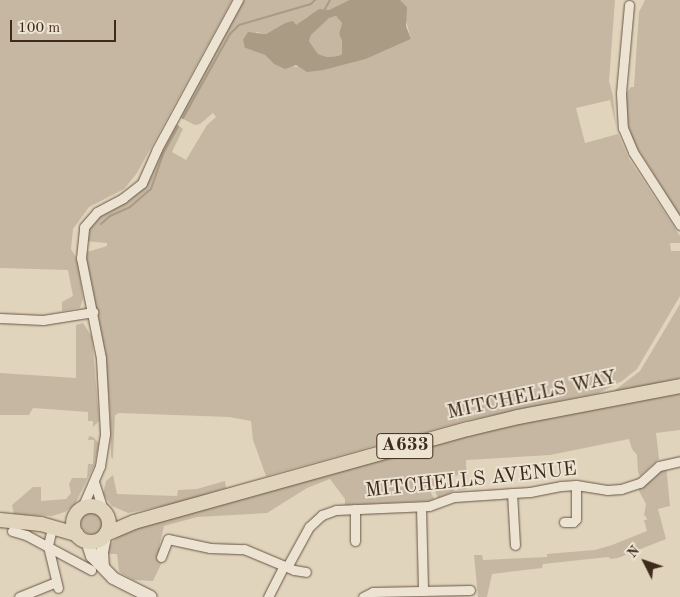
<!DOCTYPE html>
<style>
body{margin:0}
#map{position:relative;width:680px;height:597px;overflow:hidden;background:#e1d4bc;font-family:"Old Standard TT",serif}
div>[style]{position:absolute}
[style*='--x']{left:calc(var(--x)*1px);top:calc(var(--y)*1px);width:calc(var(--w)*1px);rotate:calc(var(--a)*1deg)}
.green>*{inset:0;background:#c5b7a1}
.round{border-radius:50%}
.water>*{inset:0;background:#aa9b85}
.stream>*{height:2px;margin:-1px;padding:0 1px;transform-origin:1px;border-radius:1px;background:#aa9b85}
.roads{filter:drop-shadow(0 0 1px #685543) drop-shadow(0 0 1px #685543)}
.street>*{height:9px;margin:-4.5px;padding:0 4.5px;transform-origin:4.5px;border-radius:4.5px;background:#ece3d3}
.secondary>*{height:12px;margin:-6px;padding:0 6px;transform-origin:6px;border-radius:6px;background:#ece3d3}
.primary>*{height:14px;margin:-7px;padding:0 7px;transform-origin:7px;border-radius:7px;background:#e1d4bc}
.primary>.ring{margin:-7px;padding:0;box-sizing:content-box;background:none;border:14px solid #e1d4bc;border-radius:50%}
span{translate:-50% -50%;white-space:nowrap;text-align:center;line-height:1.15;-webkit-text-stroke:4px #ece3d3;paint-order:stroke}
.shield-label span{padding:1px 4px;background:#ece3d3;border:1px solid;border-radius:4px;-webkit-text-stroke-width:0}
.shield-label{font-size:19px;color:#3f2b1b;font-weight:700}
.street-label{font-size:20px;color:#3f2b1b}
.north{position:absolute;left:620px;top:537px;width:50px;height:50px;-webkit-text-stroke:4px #ece3d3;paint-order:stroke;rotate:311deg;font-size:14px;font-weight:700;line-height:20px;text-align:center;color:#3f2b1b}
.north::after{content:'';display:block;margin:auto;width:18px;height:22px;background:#3f2b1b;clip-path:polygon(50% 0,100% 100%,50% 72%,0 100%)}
.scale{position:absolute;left:10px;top:20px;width:106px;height:22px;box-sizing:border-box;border:2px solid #3f2b1b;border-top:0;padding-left:6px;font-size:15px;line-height:18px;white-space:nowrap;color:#3f2b1b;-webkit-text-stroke:4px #ece3d3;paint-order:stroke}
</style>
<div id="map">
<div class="green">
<div style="clip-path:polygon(0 0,232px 0,137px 173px,124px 189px,89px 207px,73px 229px,71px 249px,78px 261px,83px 299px,80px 308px,62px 311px,62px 302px,73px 296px,68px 270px,0 268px)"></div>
<div style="clip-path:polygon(242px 0,349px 0,329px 10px,307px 17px,296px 26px,285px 23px,266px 34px,256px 32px,245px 48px,265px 55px,274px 64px,324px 70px,366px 59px,411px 39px,400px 0,615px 0,609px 81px,613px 96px,616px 126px,610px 100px,576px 108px,585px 143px,618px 134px,629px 159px,680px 236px,680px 243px,670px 243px,671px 251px,680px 251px,680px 296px,637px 369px,622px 381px,599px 393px,464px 421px,266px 476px,253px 440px,251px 421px,229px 417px,119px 413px,115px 415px,113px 459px,111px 457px,110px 411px,105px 358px,85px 257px,87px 252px,107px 246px,107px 243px,84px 241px,90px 222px,109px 208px,128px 201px,146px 186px,157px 154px,174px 122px,183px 129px,172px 152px,186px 160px,207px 125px,216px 117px,213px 113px,200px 124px,195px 125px,177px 116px)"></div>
<div style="clip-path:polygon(645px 0,680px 0,680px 216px,633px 141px,628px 125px,626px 94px,631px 87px,634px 87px,639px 12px)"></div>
<div style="clip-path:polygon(336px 16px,342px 23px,339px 34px,342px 41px,342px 54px,338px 56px,327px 57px,318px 54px,309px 41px,311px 35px,329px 17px)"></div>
<div style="clip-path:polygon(680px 304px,680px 378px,610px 394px,640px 371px)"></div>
<div style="clip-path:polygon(83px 323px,92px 337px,99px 421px,93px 427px,93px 421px,88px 421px,88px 412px,33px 408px,29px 415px,0 415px,0 373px,76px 378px,76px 325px)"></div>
<div style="clip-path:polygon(680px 390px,680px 430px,656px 433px,659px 459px,640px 476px,638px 472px,637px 455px,632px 449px,629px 439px,550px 455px,466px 460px,467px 489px,458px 490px,458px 487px,462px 486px,461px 475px,452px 476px,454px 491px,438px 498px,432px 484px,428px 486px,434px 499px,428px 501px,345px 505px,345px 499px,330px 479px,307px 488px,267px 513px,197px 517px,164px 526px,159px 547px,163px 560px,153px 581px,134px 580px,121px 573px,119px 571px,117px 554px,109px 554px,109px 546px,116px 538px,127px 532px,126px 529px,471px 431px)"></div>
<div style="clip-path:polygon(89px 436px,93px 437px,99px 443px,94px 466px,75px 504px,65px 512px,52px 516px,14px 514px,12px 505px,33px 487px,41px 487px,41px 501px,66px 499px,71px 493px,69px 484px,72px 478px,87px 478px,88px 464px,93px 464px,94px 440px,88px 440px)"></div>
<div style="clip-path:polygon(666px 465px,670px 506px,658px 509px,666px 539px,618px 558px,611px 559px,608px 557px,543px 564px,542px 568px,492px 574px,487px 597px,478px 597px,474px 555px,482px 555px,483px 560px,547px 557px,547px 554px,595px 550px,612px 545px,647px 531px,644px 520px,647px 520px,646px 517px,644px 515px,646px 504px,638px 489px)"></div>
<div style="clip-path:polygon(113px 475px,117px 494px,177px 496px,178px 490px,197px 489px,225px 481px,226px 488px,182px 502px,128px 513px,112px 506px,103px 494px,106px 481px)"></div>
<div class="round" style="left:81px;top:512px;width:22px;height:22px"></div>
</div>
<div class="water">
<div style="clip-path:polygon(evenodd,349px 0,400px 0,407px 7px,406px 26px,411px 39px,366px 59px,324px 70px,307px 72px,296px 65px,285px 69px,274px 64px,265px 55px,245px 48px,243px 40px,248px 32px,266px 34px,285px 23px,293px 21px,296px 25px,319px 9px,329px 10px,349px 0,336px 16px,342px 23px,339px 34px,342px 41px,342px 54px,338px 56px,327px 57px,318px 54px,309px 41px,311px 35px,329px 18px,336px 16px)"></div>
</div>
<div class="stream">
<div style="--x:325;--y:9;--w:10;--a:-61"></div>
<div style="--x:183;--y:118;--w:96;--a:-60.8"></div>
<div style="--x:230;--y:34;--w:13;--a:-45"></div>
<div style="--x:239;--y:25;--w:75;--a:-16.3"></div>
<div style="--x:311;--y:4;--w:6;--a:-45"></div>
<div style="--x:101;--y:224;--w:12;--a:-42"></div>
<div style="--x:110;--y:216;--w:22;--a:-24"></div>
<div style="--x:130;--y:207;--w:28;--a:-41"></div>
<div style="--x:151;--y:189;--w:39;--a:-71"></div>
<div style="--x:164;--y:152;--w:29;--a:-61"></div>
</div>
<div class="roads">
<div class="street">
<div style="--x:629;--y:5;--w:88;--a:95.2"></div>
<div style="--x:621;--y:93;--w:35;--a:87"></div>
<div style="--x:623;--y:128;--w:26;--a:67"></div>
<div style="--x:633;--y:152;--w:87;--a:57.2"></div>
<div style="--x:0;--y:318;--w:43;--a:2.7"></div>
<div style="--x:43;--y:320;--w:51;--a:-9.1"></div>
<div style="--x:94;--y:482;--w:29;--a:72"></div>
<div style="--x:512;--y:493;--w:52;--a:86.7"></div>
<div style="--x:421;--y:507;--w:84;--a:88.6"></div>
<div style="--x:355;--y:509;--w:32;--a:90"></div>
<div style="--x:81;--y:510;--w:48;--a:-66.6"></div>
<div style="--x:100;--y:466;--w:33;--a:-81"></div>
<div style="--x:105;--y:433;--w:75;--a:-93.1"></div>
<div style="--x:101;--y:358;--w:102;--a:-101.3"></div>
<div style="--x:81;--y:258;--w:31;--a:-84"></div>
<div style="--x:84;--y:227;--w:20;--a:-49"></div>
<div style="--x:97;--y:212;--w:30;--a:-28"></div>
<div style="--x:123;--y:198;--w:24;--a:-38"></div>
<div style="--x:142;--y:183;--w:37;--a:-66"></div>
<div style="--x:157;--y:149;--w:170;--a:-61.5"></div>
<div style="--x:564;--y:522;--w:9;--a:0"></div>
<div style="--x:573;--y:522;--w:4;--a:-45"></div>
<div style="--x:576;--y:519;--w:34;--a:-90"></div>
<div style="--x:52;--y:528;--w:18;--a:103"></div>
<div style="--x:48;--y:546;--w:43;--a:76.6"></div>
<div style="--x:12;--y:531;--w:15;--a:16"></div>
<div style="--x:26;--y:535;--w:74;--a:28.3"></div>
<div style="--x:161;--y:557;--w:19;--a:-69"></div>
<div style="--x:168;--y:539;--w:43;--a:12.1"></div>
<div style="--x:210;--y:548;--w:34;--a:2"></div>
<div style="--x:244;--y:549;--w:54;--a:22.8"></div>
<div style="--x:294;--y:570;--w:12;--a:9"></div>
<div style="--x:287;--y:567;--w:46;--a:-61.2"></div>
<div style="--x:309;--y:527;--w:18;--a:-43"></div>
<div style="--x:322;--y:515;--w:15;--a:-20"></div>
<div style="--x:336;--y:510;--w:93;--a:-2.5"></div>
<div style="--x:429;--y:506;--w:27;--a:-20"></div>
<div style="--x:454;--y:497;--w:76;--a:-3.8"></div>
<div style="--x:530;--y:492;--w:32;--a:-11"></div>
<div style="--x:561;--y:486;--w:15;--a:-4"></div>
<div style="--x:576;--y:485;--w:31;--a:9"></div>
<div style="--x:607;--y:490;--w:14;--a:-4"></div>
<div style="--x:621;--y:489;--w:20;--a:-18"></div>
<div style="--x:640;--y:483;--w:25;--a:-42"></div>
<div style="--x:659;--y:466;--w:22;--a:-13"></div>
<div style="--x:19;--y:597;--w:40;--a:-22"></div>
<div style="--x:268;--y:597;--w:35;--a:-63"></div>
<div style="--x:363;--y:597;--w:11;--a:-27"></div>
<div style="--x:373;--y:592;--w:97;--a:-1.2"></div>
</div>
<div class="secondary">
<div style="--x:87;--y:541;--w:16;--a:72"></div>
<div style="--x:92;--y:556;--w:30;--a:46"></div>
<div style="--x:113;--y:578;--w:42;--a:26.6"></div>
<div style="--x:103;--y:567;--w:15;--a:-94"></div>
<div style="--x:102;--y:552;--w:16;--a:-79"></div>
</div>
<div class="primary">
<div class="ring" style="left:73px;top:506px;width:22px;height:22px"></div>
<div style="--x:0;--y:520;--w:41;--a:5.6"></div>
<div style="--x:41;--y:524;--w:37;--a:16"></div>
<div style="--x:106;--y:534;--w:30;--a:-23"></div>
<div style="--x:134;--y:522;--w:347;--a:-15.6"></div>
<div style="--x:468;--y:429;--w:51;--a:-13.5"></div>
<div style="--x:518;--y:417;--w:165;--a:-10.8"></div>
</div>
</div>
<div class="shield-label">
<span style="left:405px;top:446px">A633</span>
</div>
<div class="street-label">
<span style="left:532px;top:396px;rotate:-12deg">MITCHELLS WAY</span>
<span style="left:471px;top:481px;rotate:-6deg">MITCHELLS AVENUE</span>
</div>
<div class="north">N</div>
<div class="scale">100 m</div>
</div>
